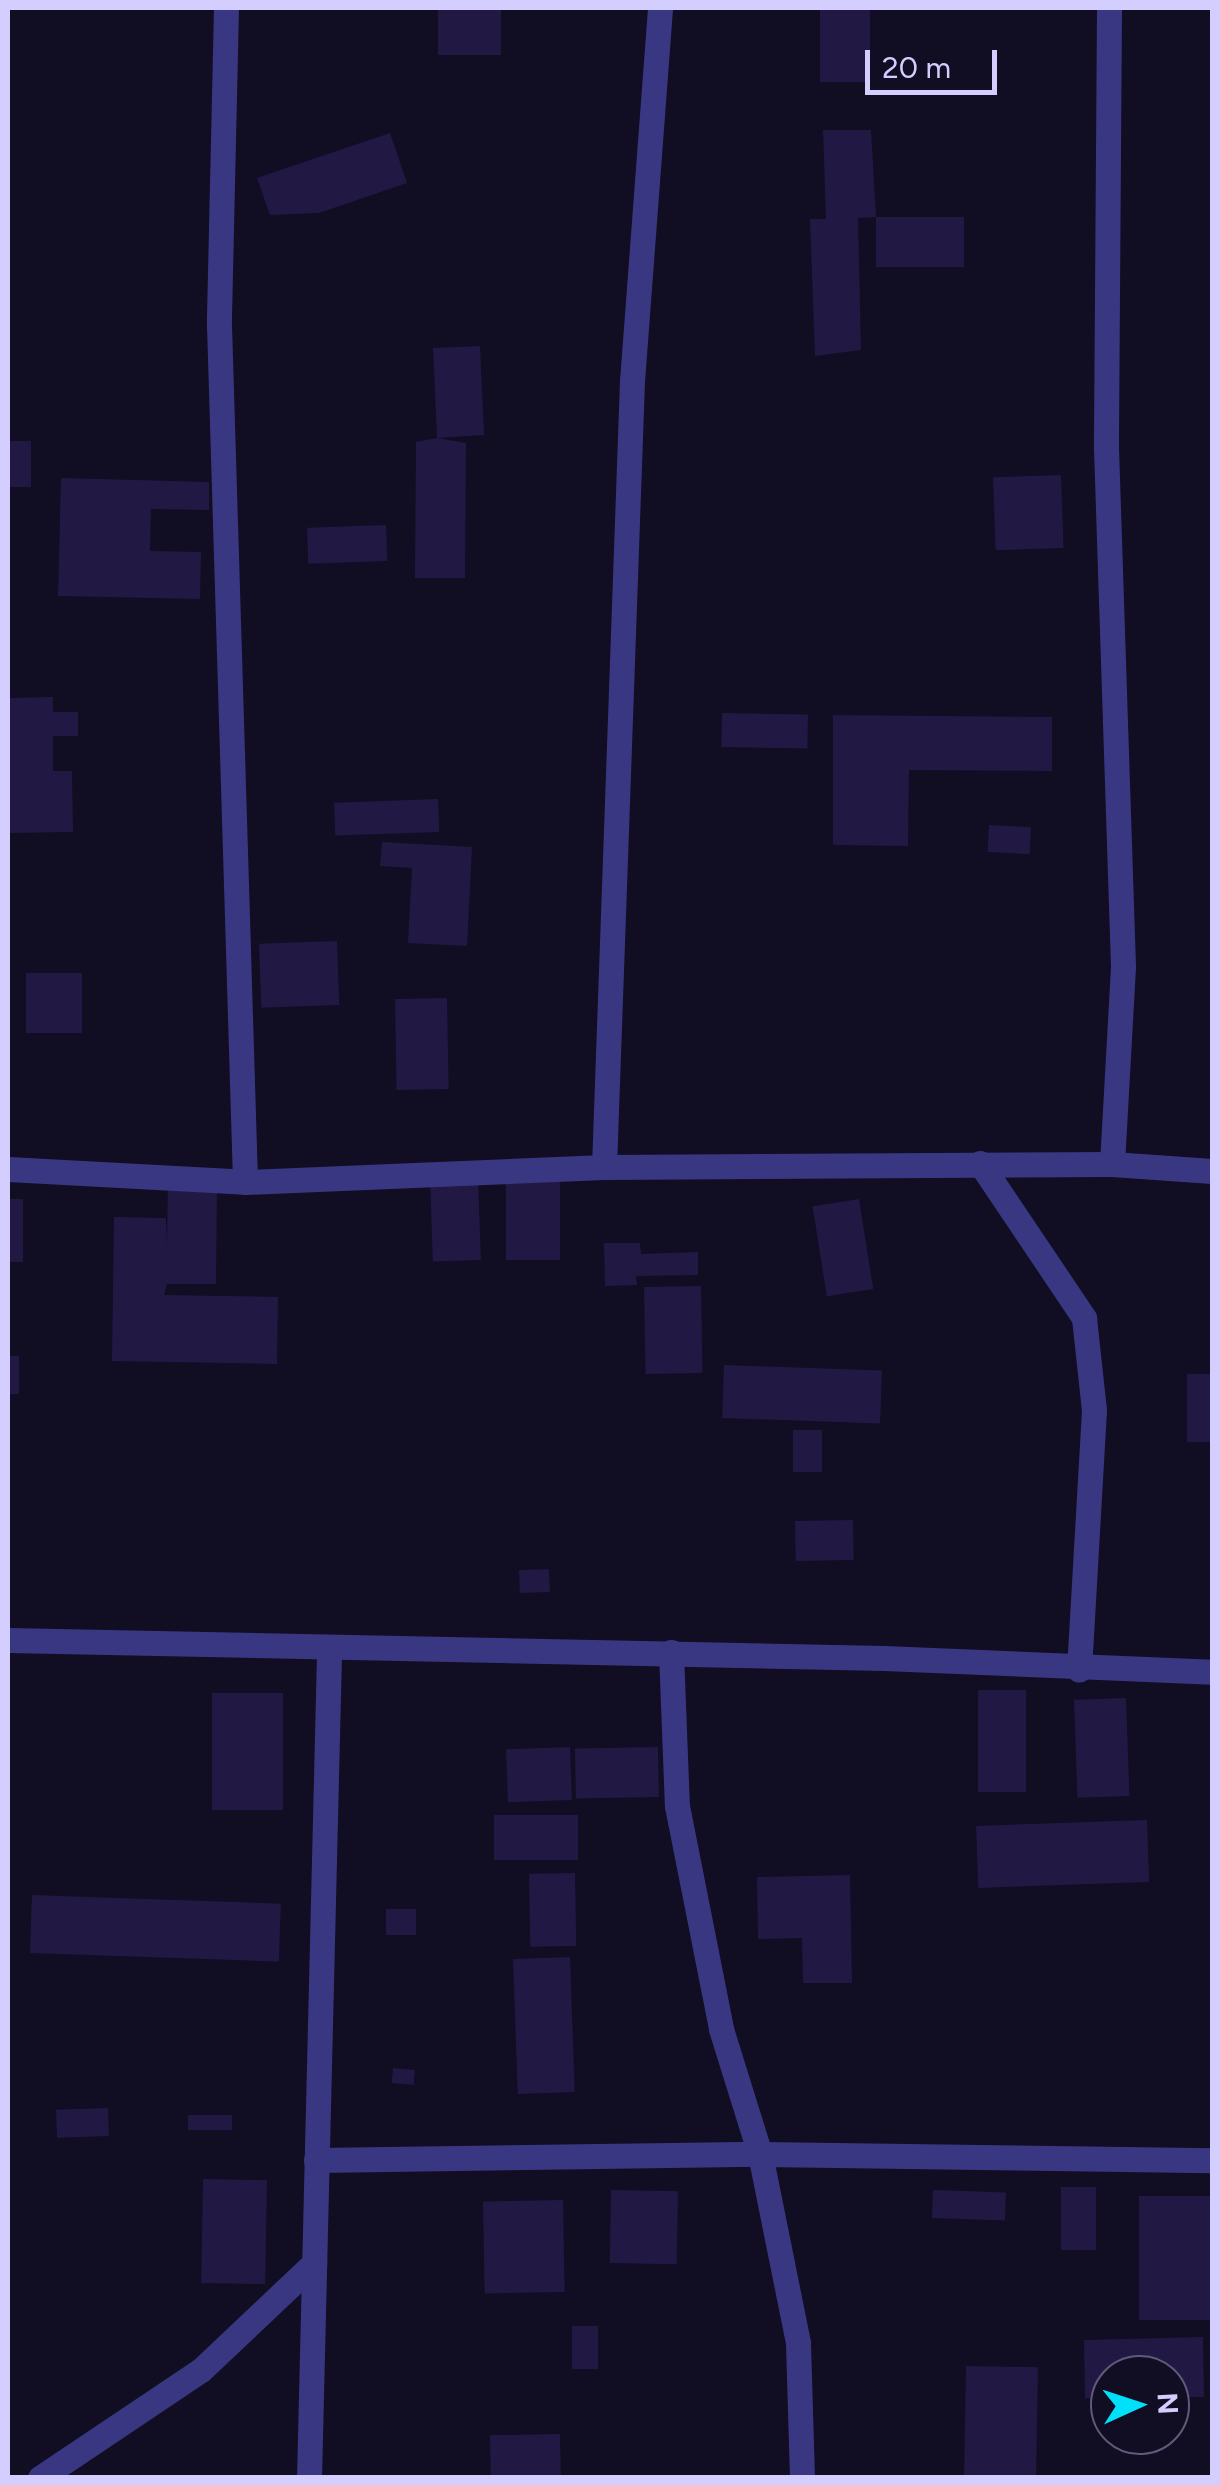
<!DOCTYPE html>
<style>
body{margin:0}
#map{position:relative;width:1220px;height:2485px;overflow:hidden;background:#110d22;font-family:Figtree,sans-serif}
div>[style]{position:absolute}
[style*='--x']{left:calc(var(--x)*1px);top:calc(var(--y)*1px);width:calc(var(--w)*1px);rotate:calc(var(--a)*1deg)}
.building>*{inset:0;background:#211944;transform-origin:0 0}
.minor>*{height:25px;margin:-12.5px;padding:0 12.5px;transform-origin:12.5px;border-radius:12.5px;background:#3a3782}
span{translate:-50% -50%;white-space:nowrap;text-align:center;line-height:1.15;-webkit-text-stroke:8px #110d22;paint-order:stroke}
.frame{position:absolute;inset:0;border:10px solid #d4ceff;pointer-events:none}
.north{position:absolute;left:1090px;top:2355px;width:100px;height:100px;box-sizing:border-box;background:#110d22;border:2px solid #5f5a7a;border-radius:50%;rotate:87deg;font-size:28px;font-weight:700;line-height:40px;text-align:center;color:#d4ceff}
.north::after{content:'';display:block;margin:auto;width:35px;height:45px;background:#00e1f9;clip-path:polygon(50% 0,100% 100%,50% 72%,0 100%)}
.scale{position:absolute;left:865px;top:50px;width:132px;height:45px;box-sizing:border-box;border:5px solid #d4ceff;border-top:0;padding-left:12px;font-size:30px;line-height:35px;white-space:nowrap;color:#d4ceff;-webkit-text-stroke:8px #110d22;paint-order:stroke}
</style>
<div id="map">
<div class="building">
<div style="left:438px;top:8px;width:63px;height:47px"></div>
<div style="left:820px;top:8px;width:50px;height:74px"></div>
<div style="clip-path:polygon(823px 130px,871px 130px,876px 217px,858px 218px,861px 350px,815px 356px,810px 219px,826px 219px)"></div>
<div style="clip-path:polygon(390px 133px,407px 183px,319px 213px,270px 215px,257px 178px)"></div>
<div style="left:876px;top:217px;width:88px;height:50px"></div>
<div style="clip-path:polygon(480px 346px,484px 435px,437px 438px,466px 443px,465px 578px,415px 578px,416px 442px,437px 438px,433px 348px)"></div>
<div style="left:31px;top:441px;width:46px;height:23px;rotate:90deg"></div>
<div style="left:1061px;top:475px;width:73px;height:68px;rotate:88deg"></div>
<div style="clip-path:polygon(61px 478px,209px 482px,209px 510px,151px 509px,150px 551px,201px 552px,200px 599px,58px 596px)"></div>
<div style="left:386px;top:525px;width:36px;height:79px;rotate:88deg"></div>
<div style="clip-path:polygon(53px 697px,53px 712px,78px 712px,78px 736px,53px 736px,53px 771px,72px 771px,73px 832px,8px 833px,8px 698px)"></div>
<div style="left:722px;top:713px;width:86px;height:34px;rotate:1deg"></div>
<div style="clip-path:polygon(833px 715px,1052px 717px,1052px 771px,909px 770px,908px 846px,833px 845px)"></div>
<div style="left:438px;top:799px;width:33px;height:104px;rotate:88deg"></div>
<div style="left:989px;top:825px;width:42px;height:27px;rotate:3deg"></div>
<div style="clip-path:polygon(382px 842px,472px 847px,467px 946px,408px 943px,412px 868px,380px 866px)"></div>
<div style="left:337px;top:941px;width:64px;height:78px;rotate:88deg"></div>
<div style="left:26px;top:973px;width:56px;height:60px"></div>
<div style="left:447px;top:998px;width:91px;height:52px;rotate:89deg"></div>
<div style="left:478px;top:1177px;width:83px;height:48px;rotate:88deg"></div>
<div style="clip-path:polygon(168px 1181px,217px 1182px,216px 1284px,167px 1284px,164px 1295px,278px 1297px,277px 1364px,112px 1361px,114px 1217px,166px 1218px,167px 1246px)"></div>
<div style="left:506px;top:1182px;width:54px;height:78px"></div>
<div style="left:8px;top:1199px;width:15px;height:63px"></div>
<div style="left:859px;top:1199px;width:91px;height:47px;rotate:81deg"></div>
<div style="clip-path:polygon(604px 1243px,640px 1243px,641px 1254px,698px 1252px,698px 1275px,636px 1276px,637px 1285px,605px 1286px)"></div>
<div style="left:701px;top:1286px;width:87px;height:57px;rotate:89deg"></div>
<div style="left:8px;top:1356px;width:11px;height:38px"></div>
<div style="left:724px;top:1365px;width:158px;height:53px;rotate:2deg"></div>
<div style="left:1212px;top:1374px;width:68px;height:25px;rotate:90deg"></div>
<div style="left:793px;top:1430px;width:29px;height:42px"></div>
<div style="left:853px;top:1520px;width:40px;height:58px;rotate:89deg"></div>
<div style="left:549px;top:1569px;width:23px;height:30px;rotate:88deg"></div>
<div style="left:978px;top:1690px;width:48px;height:102px"></div>
<div style="left:283px;top:1693px;width:117px;height:71px;rotate:90deg"></div>
<div style="left:1126px;top:1698px;width:98px;height:52px;rotate:88deg"></div>
<div style="left:570px;top:1747px;width:53px;height:64px;rotate:88deg"></div>
<div style="left:658px;top:1747px;width:50px;height:83px;rotate:89deg"></div>
<div style="left:494px;top:1815px;width:84px;height:45px"></div>
<div style="left:1147px;top:1820px;width:62px;height:171px;rotate:88deg"></div>
<div style="left:575px;top:1873px;width:73px;height:46px;rotate:89deg"></div>
<div style="clip-path:polygon(850px 1875px,852px 1983px,803px 1983px,802px 1938px,758px 1939px,757px 1877px)"></div>
<div style="left:32px;top:1895px;width:249px;height:58px;rotate:2deg"></div>
<div style="left:386px;top:1909px;width:30px;height:26px"></div>
<div style="left:570px;top:1957px;width:135px;height:57px;rotate:88deg"></div>
<div style="left:393px;top:2068px;width:22px;height:15px;rotate:5deg"></div>
<div style="left:108px;top:2108px;width:28px;height:52px;rotate:88deg"></div>
<div style="left:232px;top:2115px;width:15px;height:44px;rotate:90deg"></div>
<div style="left:203px;top:2179px;width:64px;height:104px;rotate:1deg"></div>
<div style="left:1061px;top:2187px;width:35px;height:63px"></div>
<div style="left:611px;top:2190px;width:67px;height:73px;rotate:1deg"></div>
<div style="left:933px;top:2190px;width:73px;height:28px;rotate:2deg"></div>
<div style="left:1211px;top:2196px;width:124px;height:72px;rotate:90deg"></div>
<div style="left:563px;top:2200px;width:92px;height:80px;rotate:89deg"></div>
<div style="left:598px;top:2326px;width:43px;height:26px;rotate:90deg"></div>
<div style="clip-path:polygon(1203px 2337px,1204px 2397px,1170px 2397px,1170px 2375px,1110px 2375px,1110px 2398px,1085px 2398px,1084px 2340px)"></div>
<div style="left:966px;top:2366px;width:72px;height:112px;rotate:1deg"></div>
<div style="left:560px;top:2434px;width:44px;height:70px;rotate:89deg"></div>
</div>
<div class="minor">
<div style="--x:226;--y:8;--w:317;--a:91.3"></div>
<div style="--x:219;--y:325;--w:857;--a:88.26"></div>
<div style="--x:1109;--y:8;--w:440;--a:90.4"></div>
<div style="--x:1106;--y:448;--w:519;--a:88.12"></div>
<div style="--x:1123;--y:967;--w:197;--a:93.2"></div>
<div style="--x:980;--y:1163;--w:187;--a:56.1"></div>
<div style="--x:1084;--y:1318;--w:93;--a:83.8"></div>
<div style="--x:1094;--y:1410;--w:260;--a:93.3"></div>
<div style="--x:604;--y:1167;--w:786;--a:-87.96"></div>
<div style="--x:632;--y:381;--w:374;--a:-85.7"></div>
<div style="--x:8;--y:1169;--w:237;--a:3.1"></div>
<div style="--x:245;--y:1182;--w:359;--a:-2.4"></div>
<div style="--x:604;--y:1167;--w:508;--a:-0.34"></div>
<div style="--x:1112;--y:1164;--w:100;--a:4"></div>
<div style="--x:8;--y:1640;--w:876;--a:1.18"></div>
<div style="--x:884;--y:1658;--w:328;--a:2.4"></div>
<div style="--x:671;--y:1652;--w:154;--a:87.8"></div>
<div style="--x:677;--y:1806;--w:227;--a:78.8"></div>
<div style="--x:721;--y:2029;--w:131;--a:72.7"></div>
<div style="--x:760;--y:2154;--w:193;--a:78.6"></div>
<div style="--x:798;--y:2343;--w:135;--a:88.3"></div>
<div style="--x:316;--y:2160;--w:444;--a:-0.8"></div>
<div style="--x:760;--y:2154;--w:452;--a:0.8"></div>
<div style="--x:40;--y:2478;--w:194;--a:-33.9"></div>
<div style="--x:201;--y:2370;--w:156;--a:-43.4"></div>
<div style="--x:309;--y:2478;--w:827;--a:-88.61"></div>
</div>
<div class="frame"></div>
<div class="north">N</div>
<div class="scale">20 m</div>
</div>
